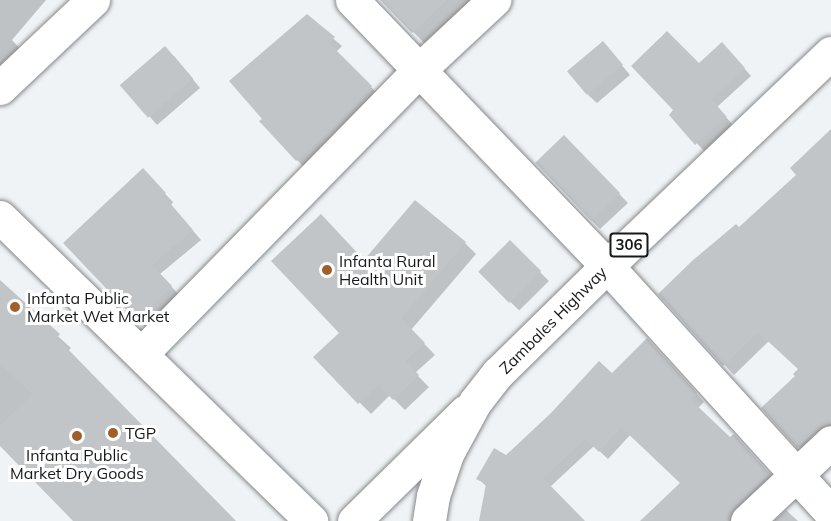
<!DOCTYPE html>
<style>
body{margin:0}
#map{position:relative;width:831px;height:521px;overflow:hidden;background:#eff3f5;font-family:Mulish,sans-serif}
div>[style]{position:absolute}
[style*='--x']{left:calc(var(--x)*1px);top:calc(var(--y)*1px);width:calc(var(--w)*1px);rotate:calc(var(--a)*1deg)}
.shadow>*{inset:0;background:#0003;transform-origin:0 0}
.building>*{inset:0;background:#c2c5c8;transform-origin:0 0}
.roads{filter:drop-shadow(0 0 2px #85888a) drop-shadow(0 0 2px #85888a)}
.minor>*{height:33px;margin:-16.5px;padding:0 16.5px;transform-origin:16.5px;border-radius:16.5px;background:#fff}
.tertiary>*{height:33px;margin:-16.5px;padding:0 16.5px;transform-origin:16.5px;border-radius:16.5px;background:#fff}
.primary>*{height:33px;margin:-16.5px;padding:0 16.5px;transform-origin:16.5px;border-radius:16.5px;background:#fff}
.dots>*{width:16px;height:16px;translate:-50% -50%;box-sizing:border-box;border:3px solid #fff;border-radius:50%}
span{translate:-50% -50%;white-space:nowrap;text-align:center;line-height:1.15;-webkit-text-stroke:6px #fff;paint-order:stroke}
.shield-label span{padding:2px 4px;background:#fff;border:2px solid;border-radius:4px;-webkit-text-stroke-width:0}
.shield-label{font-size:15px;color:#171819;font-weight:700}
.poi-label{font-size:16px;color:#171819}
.left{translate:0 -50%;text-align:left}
.street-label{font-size:16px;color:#171819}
</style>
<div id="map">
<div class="shadow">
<div style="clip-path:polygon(0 0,46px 0,12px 40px,23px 52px,0 81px)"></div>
<div style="clip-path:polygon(382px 0,471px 0,425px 44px)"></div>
<div style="clip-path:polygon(307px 16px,342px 46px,336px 52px,379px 95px,305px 168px,297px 160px)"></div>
<div style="clip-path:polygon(729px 51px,751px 76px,717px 107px,733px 125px,704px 151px,671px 115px,699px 65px)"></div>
<div style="clip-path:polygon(611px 52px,630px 75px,597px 103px,588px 95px)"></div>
<div style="clip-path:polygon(174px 56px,200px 88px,157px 125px,122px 85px)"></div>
<div style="clip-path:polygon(831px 131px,831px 437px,808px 457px,763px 408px,798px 376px,799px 369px,769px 341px,734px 375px,660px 294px,739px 229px,798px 175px)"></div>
<div style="clip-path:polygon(564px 137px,628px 203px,600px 229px,592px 221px)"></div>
<div style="clip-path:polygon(142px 170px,173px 202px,171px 205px,201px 240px,160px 274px,180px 296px,146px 328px,65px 243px)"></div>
<div style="left:510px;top:242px;width:55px;height:42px;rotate:45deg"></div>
<div style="clip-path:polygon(465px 243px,476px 254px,411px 330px,435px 355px,415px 373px,429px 387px,405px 410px,390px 395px,371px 414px,315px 357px,341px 333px,365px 262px)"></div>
<div style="clip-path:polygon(0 284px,71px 348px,68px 351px,234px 521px,76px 521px,0 444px)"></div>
<div style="clip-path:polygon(656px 349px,704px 402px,698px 408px,730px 439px,742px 444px,777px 483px,740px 521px,657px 521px,682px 483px,631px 434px,608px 459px,594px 446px,550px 487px,582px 521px,480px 521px,487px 487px,478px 478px,612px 375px)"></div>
</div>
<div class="building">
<div style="clip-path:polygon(380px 0,447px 0,412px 33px)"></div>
<div style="clip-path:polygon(307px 14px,335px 37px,329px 43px,372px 86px,329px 132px,296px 161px,259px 121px,262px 119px,229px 81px)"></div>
<div style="clip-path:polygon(667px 31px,699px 63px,722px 42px,745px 68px,711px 99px,727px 117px,695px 145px,669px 115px,673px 110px,631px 66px)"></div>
<div style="left:603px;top:41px;width:31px;height:47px;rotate:50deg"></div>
<div style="left:165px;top:46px;width:43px;height:60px;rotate:49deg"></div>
<div style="clip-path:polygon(831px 129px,831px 424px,819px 428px,797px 448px,761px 408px,795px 376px,793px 374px,798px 369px,758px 332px,723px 366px,658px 294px,692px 261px,736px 224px,739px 227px,796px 175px,790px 168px)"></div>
<div style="left:564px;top:135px;width:81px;height:40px;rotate:46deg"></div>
<div style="clip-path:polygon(143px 168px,166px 193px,163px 195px,193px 230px,152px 265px,172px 286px,136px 320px,63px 243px)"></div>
<div style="clip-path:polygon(415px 200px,466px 242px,401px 318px,425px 343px,405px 361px,419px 375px,393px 400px,379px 385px,358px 404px,313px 357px,339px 333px,271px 261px,321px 214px,364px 260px)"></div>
<div style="left:510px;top:240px;width:44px;height:45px;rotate:45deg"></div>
<div style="clip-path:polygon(0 280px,60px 334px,57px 338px,236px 521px,73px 521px,0 446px,0 426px,33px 394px,0 364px)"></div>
<div style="clip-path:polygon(647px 338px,697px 393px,690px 399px,730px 437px,734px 434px,770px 474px,734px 507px,729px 521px,640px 521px,680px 483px,621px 427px,599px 452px,585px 439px,543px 478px,585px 521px,479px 521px,486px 484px,476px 479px,494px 448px,506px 455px,551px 413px,599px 361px,612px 373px)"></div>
<div style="clip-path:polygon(786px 510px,798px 521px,774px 521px)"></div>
</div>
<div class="roads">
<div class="minor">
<div style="--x:352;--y:0;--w:368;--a:46.2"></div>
<div style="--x:607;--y:266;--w:333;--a:47.8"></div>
<div style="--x:0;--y:88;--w:128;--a:-43.4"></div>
<div style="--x:0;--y:217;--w:435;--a:44.3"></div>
<div style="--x:141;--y:354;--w:397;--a:-45.6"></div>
<div style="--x:419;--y:70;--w:103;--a:-43"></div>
<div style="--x:747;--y:521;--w:115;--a:-43.2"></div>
</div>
<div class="tertiary">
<div style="--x:354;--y:521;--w:157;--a:-44.5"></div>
</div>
<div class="primary">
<div style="--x:429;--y:521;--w:25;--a:-81"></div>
<div style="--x:433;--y:496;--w:44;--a:-71.6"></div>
<div style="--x:447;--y:454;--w:59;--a:-61.7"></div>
<div style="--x:475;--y:402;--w:37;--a:-52"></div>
<div style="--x:498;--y:373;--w:153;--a:-44.5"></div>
<div style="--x:607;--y:266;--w:309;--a:-43.6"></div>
</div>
</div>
<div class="dots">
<div style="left:327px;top:270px;background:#a05e2a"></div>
<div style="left:15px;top:307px;background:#a05e2a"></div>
<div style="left:113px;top:433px;background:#a05e2a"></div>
<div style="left:77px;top:436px;background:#a05e2a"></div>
</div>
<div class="shield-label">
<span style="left:629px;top:245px">306</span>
</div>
<div class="poi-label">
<span class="left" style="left:339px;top:270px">Infanta Rural<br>Health Unit</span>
<span class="left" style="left:27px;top:307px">Infanta Public<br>Market Wet Market</span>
<span class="left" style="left:125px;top:433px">TGP</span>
<span style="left:77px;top:464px">Infanta Public<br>Market Dry Goods</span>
</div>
<div class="street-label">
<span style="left:553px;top:320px;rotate:-45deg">Zambales Highway</span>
</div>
</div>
